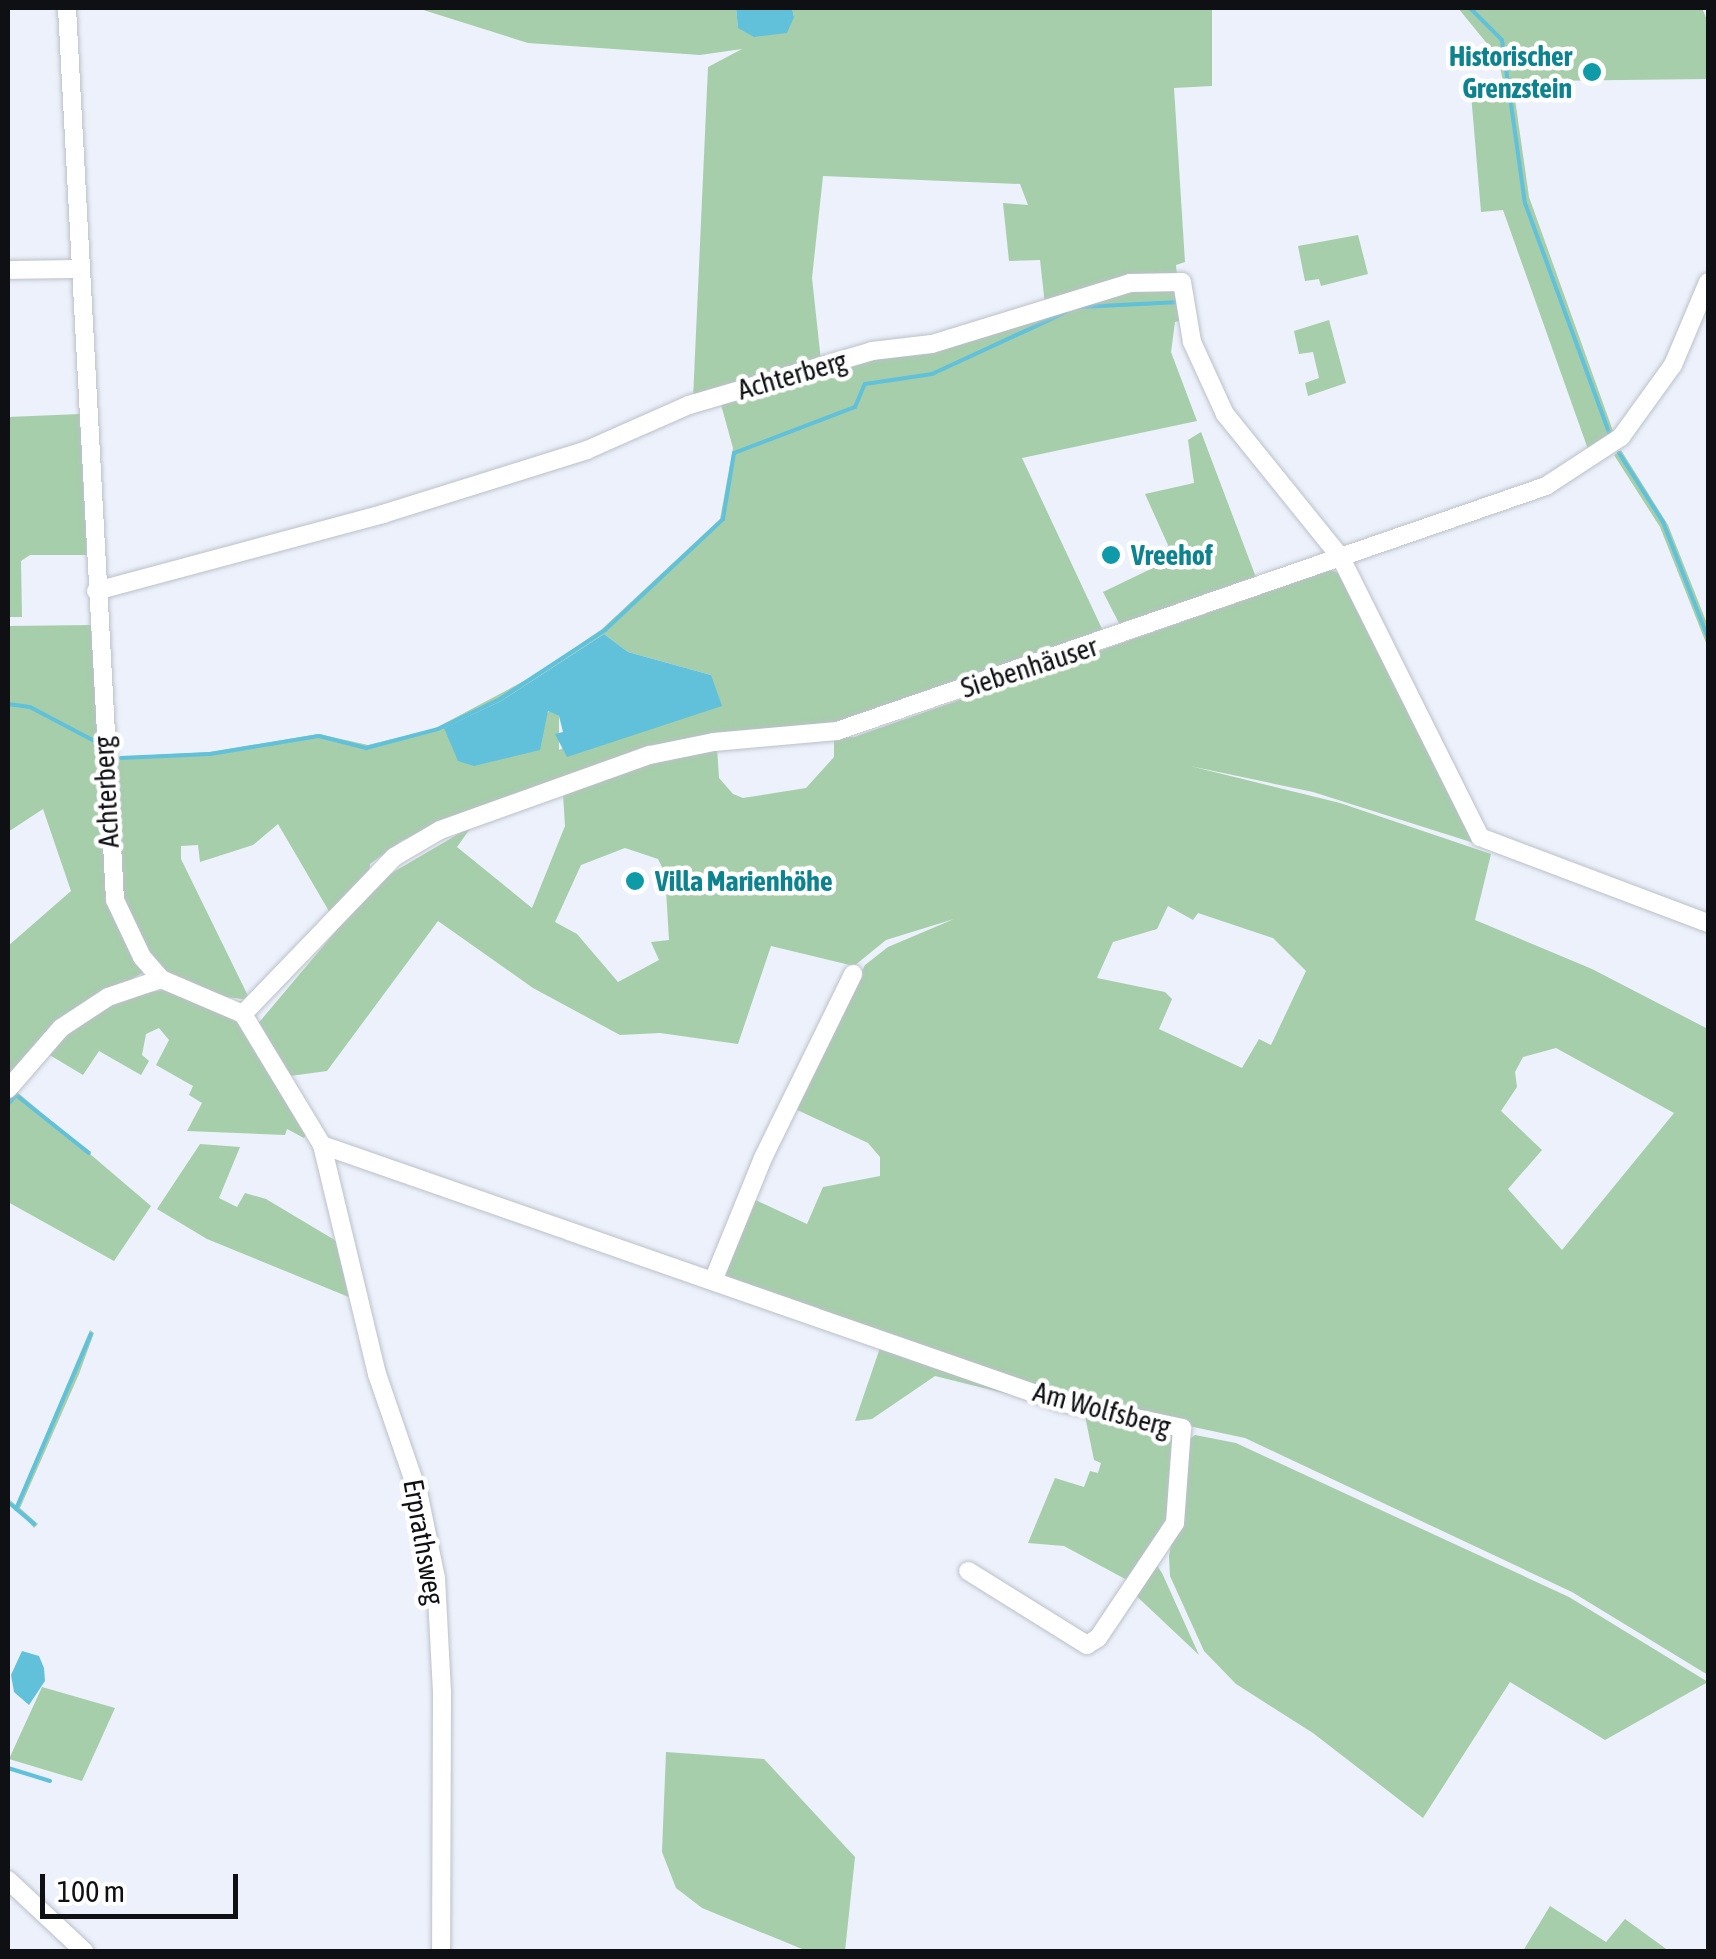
<!DOCTYPE html>
<meta charset="utf-8">
<style>
body{margin:0}
#map{position:relative;width:1716px;height:1959px;overflow:hidden;background:#ecf1fb;font-family:"Asap Condensed",sans-serif}
div>[style]{position:absolute}
[style*='--x']{left:calc(var(--x)*1px);top:calc(var(--y)*1px);width:calc(var(--w)*1px);rotate:calc(var(--a)*1deg)}
.green>*{inset:0;background:#a6ceaa}
.water>*{inset:0;background:#61c1da}
.stream>*{height:4px;margin:-2px;padding:0 2px;transform-origin:2px;border-radius:2px;background:#61c1da}
.roads{filter:drop-shadow(0 0 2px #bbc0c9) drop-shadow(0 0 2px #bbc0c9)}
.minor>*{height:18px;margin:-9px;padding:0 9px;transform-origin:9px;border-radius:9px;background:#fff}
.dots>*{width:28px;height:28px;translate:-50% -50%;box-sizing:border-box;border:5px solid #fff;border-radius:50%}
span{translate:-50% -50%;white-space:nowrap;text-align:center;line-height:1.15;-webkit-text-stroke:9px #fff;paint-order:stroke}
.culture-label{font-size:28px;color:#0d838f;font-weight:700}
.right{translate:-100% -50%;text-align:right}
.left{translate:0 -50%;text-align:left}
.street-label{font-size:28px;color:#0e1013}
.frame{position:absolute;inset:0;border:10px solid #0e1013;pointer-events:none}
.scale{position:absolute;left:40px;top:1874px;width:198px;height:45px;box-sizing:border-box;border:5px solid #0e1013;border-top:0;padding-left:12px;font-size:30px;line-height:35px;white-space:nowrap;color:#0e1013;-webkit-text-stroke:8px #fff;paint-order:stroke}
</style>
<div id="map">
<div class="green">
<div style="clip-path:polygon(417px 8px,736px 8px,738px 27px,794px 17px,792px 8px,1212px 8px,1212px 86px,1174px 88px,1185px 262px,1176px 265px,1177px 276px,1045px 305px,1040px 260px,1009px 261px,1003px 203px,1028px 205px,1020px 184px,823px 176px,812px 278px,821px 361px,693px 399px,708px 67px,742px 49px,700px 55px,528px 43px)"></div>
<div style="clip-path:polygon(1458px 8px,1702px 8px,1708px 22px,1708px 79px,1536px 81px,1535px 92px,1514px 92px,1529px 197px,1613px 431px,1589px 452px,1503px 210px,1481px 212px,1471px 94px,1505px 91px,1498px 57px)"></div>
<div style="clip-path:polygon(1358px 235px,1368px 274px,1321px 286px,1319px 279px,1305px 281px,1298px 246px)"></div>
<div style="clip-path:polygon(evenodd,1140px 284px,1180px 287px,1183px 320px,1175px 322px,1171px 352px,1197px 421px,1022px 458px,1104px 633px,850px 721px,715px 737px,459px 817px,401px 841px,370px 864px,368px 882px,333px 918px,278px 824px,253px 845px,200px 862px,198px 845px,181px 846px,181px 859px,250px 1000px,226px 997px,164px 973px,136px 935px,116px 878px,115px 757px,210px 752px,319px 734px,368px 745px,434px 729px,537px 674px,602px 629px,720px 519px,733px 448px,720px 401px,1140px 284px,604px 634px,628px 652px,711px 675px,559px 750px,559px 716px,549px 711px,542px 719px,444px 728px,501px 701px,604px 634px)"></div>
<div style="clip-path:polygon(1329px 320px,1346px 383px,1308px 396px,1305px 383px,1319px 378px,1313px 352px,1299px 354px,1294px 331px)"></div>
<div style="clip-path:polygon(80px 414px,87px 555px,30px 555px,21px 561px,22px 617px,8px 617px,8px 417px)"></div>
<div style="clip-path:polygon(1201px 432px,1257px 580px,1121px 627px,1103px 592px,1159px 565px,1168px 545px,1145px 494px,1194px 483px,1188px 440px)"></div>
<div style="clip-path:polygon(1621px 450px,1668px 525px,1708px 626px,1708px 648px,1660px 527px,1614px 455px)"></div>
<div style="clip-path:polygon(evenodd,1330px 570px,1345px 575px,1474px 843px,1313px 792px,1190px 766px,1340px 803px,1491px 854px,1475px 920px,1592px 969px,1708px 1029px,1708px 1675px,1572px 1592px,1245px 1438px,1067px 1400px,717px 1280px,751px 1198px,807px 1224px,823px 1187px,880px 1176px,880px 1157px,868px 1143px,793px 1108px,865px 965px,888px 947px,954px 919px,886px 940px,854px 966px,771px 946px,738px 1044px,660px 1033px,620px 1035px,533px 988px,438px 921px,327px 1071px,290px 1076px,256px 1026px,378px 881px,472px 826px,457px 847px,532px 908px,565px 826px,563px 794px,650px 761px,717px 747px,719px 778px,733px 794px,743px 798px,806px 788px,834px 757px,834px 738px,854px 737px,1330px 570px,625px 848px,658px 859px,665px 873px,669px 940px,651px 942px,659px 960px,618px 982px,577px 934px,555px 922px,581px 865px,625px 848px,1330px 570px,1168px 906px,1193px 920px,1198px 913px,1273px 938px,1306px 971px,1271px 1045px,1259px 1039px,1242px 1068px,1159px 1029px,1172px 999px,1165px 992px,1097px 978px,1113px 942px,1157px 929px,1168px 906px,1330px 570px,1556px 1048px,1674px 1113px,1562px 1250px,1508px 1189px,1542px 1150px,1501px 1111px,1517px 1087px,1515px 1072px,1523px 1057px,1556px 1048px)"></div>
<div style="clip-path:polygon(91px 625px,103px 842px,115px 917px,144px 972px,56px 1023px,8px 1077px,8px 946px,71px 891px,43px 809px,8px 832px,8px 626px)"></div>
<div style="clip-path:polygon(170px 989px,238px 1019px,309px 1131px,304px 1138px,287px 1129px,285px 1135px,187px 1131px,202px 1103px,189px 1095px,193px 1086px,156px 1065px,169px 1040px,159px 1028px,146px 1034px,142px 1055px,149px 1061px,141px 1075px,99px 1051px,83px 1075px,48px 1054px,83px 1020px,127px 996px)"></div>
<div style="clip-path:polygon(16px 1091px,151px 1206px,114px 1261px,8px 1202px,8px 1100px)"></div>
<div style="clip-path:polygon(200px 1144px,240px 1147px,219px 1198px,237px 1207px,245px 1193px,266px 1199px,343px 1245px,356px 1300px,207px 1239px,157px 1209px)"></div>
<div style="clip-path:polygon(90px 1330px,94px 1333px,79px 1374px,20px 1508px,38px 1524px,34px 1528px,8px 1498px,16px 1505px)"></div>
<div style="clip-path:polygon(882px 1342px,1024px 1398px,935px 1376px,872px 1419px,855px 1421px)"></div>
<div style="clip-path:polygon(1084px 1411px,1177px 1432px,1169px 1523px,1127px 1580px,1064px 1546px,1028px 1543px,1055px 1478px,1084px 1487px,1090px 1471px,1098px 1473px,1101px 1463px,1094px 1460px)"></div>
<div style="clip-path:polygon(1195px 1435px,1236px 1443px,1569px 1597px,1708px 1682px,1605px 1740px,1510px 1682px,1423px 1818px,1313px 1733px,1236px 1684px,1204px 1651px,1170px 1576px,1169px 1556px,1188px 1440px)"></div>
<div style="clip-path:polygon(1151px 1557px,1162px 1573px,1199px 1655px,1130px 1590px)"></div>
<div style="clip-path:polygon(42px 1687px,115px 1708px,82px 1781px,9px 1759px)"></div>
<div style="clip-path:polygon(666px 1752px,764px 1759px,855px 1857px,845px 1951px,807px 1951px,702px 1908px,676px 1888px,662px 1852px)"></div>
<div style="clip-path:polygon(1550px 1906px,1606px 1942px,1625px 1919px,1669px 1951px,1523px 1951px)"></div>
</div>
<div class="water">
<div style="clip-path:polygon(736px 8px,792px 8px,794px 17px,787px 33px,754px 37px,738px 28px)"></div>
<div style="clip-path:polygon(604px 634px,628px 652px,711px 675px,722px 706px,567px 757px,555px 734px,563px 732px,559px 716px,548px 711px,540px 750px,474px 766px,458px 761px,444px 728px,501px 701px)"></div>
<div style="clip-path:polygon(22px 1651px,39px 1656px,44px 1668px,45px 1681px,29px 1705px,14px 1692px,11px 1675px)"></div>
</div>
<div class="stream">
<div style="--x:1470;--y:8;--w:45;--a:45"></div>
<div style="--x:1502;--y:40;--w:165;--a:82"></div>
<div style="--x:1525;--y:203;--w:244;--a:69.9"></div>
<div style="--x:1080;--y:307;--w:100;--a:-2.9"></div>
<div style="--x:1619;--y:453;--w:82;--a:57.5"></div>
<div style="--x:1663;--y:522;--w:124;--a:68.8"></div>
<div style="--x:8;--y:704;--w:22;--a:8"></div>
<div style="--x:30;--y:707;--w:75;--a:27.9"></div>
<div style="--x:121;--y:758;--w:89;--a:-2.6"></div>
<div style="--x:210;--y:754;--w:110;--a:-9.4"></div>
<div style="--x:319;--y:736;--w:49;--a:14.3"></div>
<div style="--x:366;--y:748;--w:74;--a:-14.8"></div>
<div style="--x:438;--y:729;--w:69;--a:-25.8"></div>
<div style="--x:500;--y:699;--w:126;--a:-33.3"></div>
<div style="--x:605;--y:630;--w:162;--a:-43.2"></div>
<div style="--x:723;--y:519;--w:67;--a:-80.5"></div>
<div style="--x:734;--y:453;--w:129;--a:-20.8"></div>
<div style="--x:855;--y:407;--w:25;--a:-67"></div>
<div style="--x:865;--y:384;--w:68;--a:-8.5"></div>
<div style="--x:932;--y:374;--w:148;--a:-24.8"></div>
<div style="--x:8;--y:1104;--w:12;--a:-48"></div>
<div style="--x:16;--y:1095;--w:93;--a:38.5"></div>
<div style="--x:8;--y:1502;--w:34;--a:40"></div>
<div style="--x:16;--y:1509;--w:190;--a:-66.8"></div>
<div style="--x:8;--y:1768;--w:44;--a:17.2"></div>
</div>
<div class="roads">
<div class="minor">
<div style="--x:67;--y:8;--w:893;--a:86.92"></div>
<div style="--x:115;--y:900;--w:63;--a:64.7"></div>
<div style="--x:142;--y:957;--w:29;--a:49"></div>
<div style="--x:161;--y:979;--w:89;--a:23.1"></div>
<div style="--x:8;--y:270;--w:73;--a:-0.8"></div>
<div style="--x:96;--y:591;--w:297;--a:-15"></div>
<div style="--x:383;--y:514;--w:214;--a:-17.4"></div>
<div style="--x:587;--y:450;--w:111;--a:-23.8"></div>
<div style="--x:689;--y:405;--w:191;--a:-16.4"></div>
<div style="--x:872;--y:351;--w:60;--a:-6.7"></div>
<div style="--x:932;--y:344;--w:207;--a:-17.1"></div>
<div style="--x:1130;--y:283;--w:52;--a:-1.1"></div>
<div style="--x:1182;--y:282;--w:61;--a:80.5"></div>
<div style="--x:1192;--y:342;--w:79;--a:65.4"></div>
<div style="--x:1225;--y:414;--w:185;--a:51.1"></div>
<div style="--x:1341;--y:558;--w:312;--a:63.5"></div>
<div style="--x:1480;--y:837;--w:244;--a:20.7"></div>
<div style="--x:243;--y:1014;--w:218;--a:-46.1"></div>
<div style="--x:394;--y:857;--w:53;--a:-30.4"></div>
<div style="--x:440;--y:830;--w:223;--a:-19.7"></div>
<div style="--x:650;--y:755;--w:65;--a:-11.5"></div>
<div style="--x:714;--y:742;--w:123;--a:-5.1"></div>
<div style="--x:837;--y:731;--w:750;--a:-19.06"></div>
<div style="--x:1546;--y:486;--w:90;--a:-33.2"></div>
<div style="--x:1621;--y:437;--w:89;--a:-54.2"></div>
<div style="--x:1673;--y:365;--w:90;--a:-67.1"></div>
<div style="--x:243;--y:1014;--w:153;--a:58.9"></div>
<div style="--x:322;--y:1145;--w:236;--a:76.5"></div>
<div style="--x:377;--y:1374;--w:129;--a:71"></div>
<div style="--x:419;--y:1496;--w:84;--a:78.3"></div>
<div style="--x:436;--y:1578;--w:114;--a:87"></div>
<div style="--x:442;--y:1692;--w:260;--a:90.2"></div>
<div style="--x:8;--y:1089;--w:81;--a:-49"></div>
<div style="--x:61;--y:1028;--w:56;--a:-33.4"></div>
<div style="--x:108;--y:997;--w:56;--a:-18.8"></div>
<div style="--x:322;--y:1145;--w:781;--a:19.22"></div>
<div style="--x:1059;--y:1402;--w:126;--a:11.9"></div>
<div style="--x:1182;--y:1428;--w:95;--a:94.2"></div>
<div style="--x:1175;--y:1523;--w:138;--a:123.8"></div>
<div style="--x:1098;--y:1638;--w:13;--a:148"></div>
<div style="--x:1087;--y:1645;--w:140;--a:-148.1"></div>
<div style="--x:713;--y:1281;--w:133;--a:-67.9"></div>
<div style="--x:763;--y:1158;--w:205;--a:-63.9"></div>
<div style="--x:8;--y:1880;--w:105;--a:43.1"></div>
</div>
</div>
<div class="dots">
<div style="left:1592px;top:72px;background:#0f9aa8"></div>
<div style="left:1111px;top:555px;background:#0f9aa8"></div>
<div style="left:635px;top:881px;background:#0f9aa8"></div>
</div>
<div class="culture-label">
<span class="right" style="left:1572px;top:72px">Historischer<br>Grenzstein</span>
<span class="left" style="left:1131px;top:555px">Vreehof</span>
<span class="left" style="left:655px;top:881px">Villa Marienhöhe</span>
</div>
<div class="street-label">
<span style="left:792px;top:375px;rotate:-16deg">Achterberg</span>
<span style="left:1029px;top:667px;rotate:-18deg">Siebenhäuser</span>
<span style="left:106px;top:792px;rotate:-93deg">Achterberg</span>
<span style="left:1102px;top:1409px;rotate:15deg">Am Wolfsberg</span>
<span style="left:424px;top:1542px;rotate:80deg">Erprathsweg</span>
</div>
<div class="frame"></div>
<div class="scale">100 m</div>
</div>
